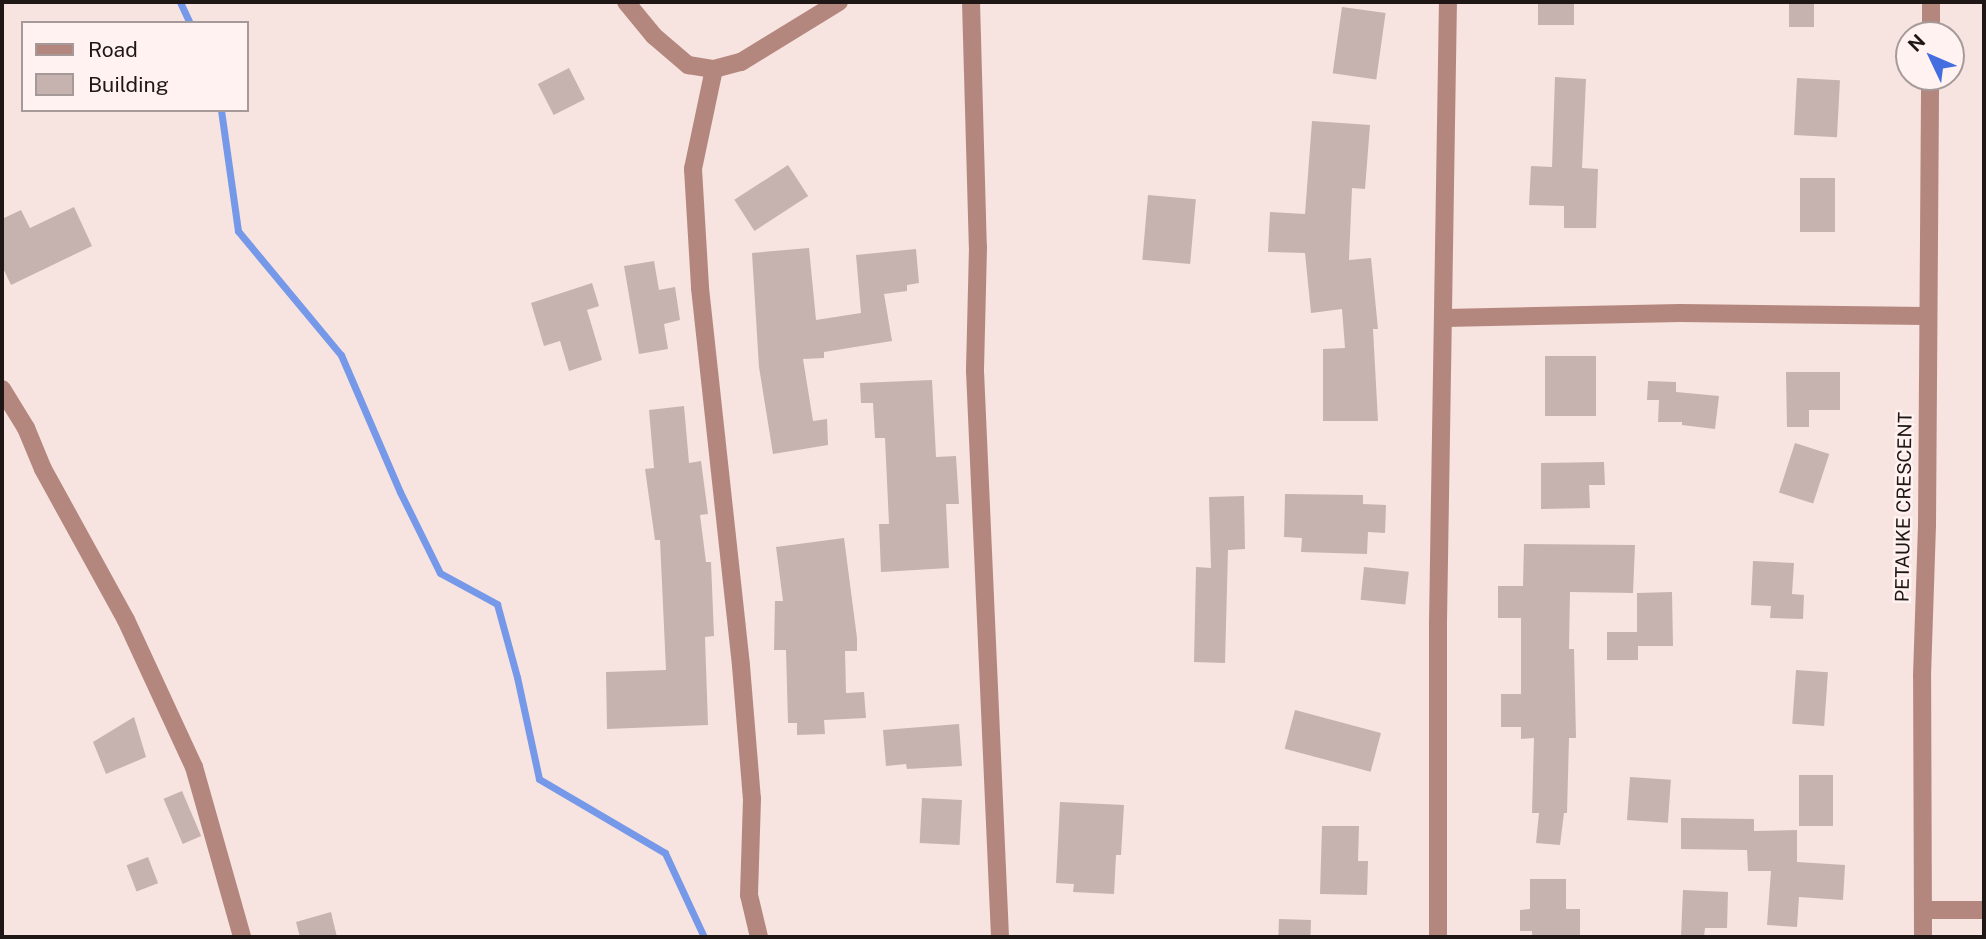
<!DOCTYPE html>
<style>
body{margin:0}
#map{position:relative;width:1986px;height:939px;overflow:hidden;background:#f7e3df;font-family:"Public Sans",sans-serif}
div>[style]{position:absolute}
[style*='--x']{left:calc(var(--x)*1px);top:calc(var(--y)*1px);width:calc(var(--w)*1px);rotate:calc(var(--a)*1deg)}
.stream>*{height:7px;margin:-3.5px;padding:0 3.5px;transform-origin:3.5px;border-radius:3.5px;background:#7698e9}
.building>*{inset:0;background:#c6b3af;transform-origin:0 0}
.street>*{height:18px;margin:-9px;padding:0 9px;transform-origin:9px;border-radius:9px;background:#b4877e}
span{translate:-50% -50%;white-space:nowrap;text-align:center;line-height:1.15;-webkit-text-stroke:5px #fff2f0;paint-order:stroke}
.street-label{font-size:19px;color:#1e1716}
.frame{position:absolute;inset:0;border:4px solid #1e1716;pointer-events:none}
.legend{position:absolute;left:21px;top:21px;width:228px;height:91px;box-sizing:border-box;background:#fff2f0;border:2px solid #a59a99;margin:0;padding:9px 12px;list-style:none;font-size:21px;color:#1e1716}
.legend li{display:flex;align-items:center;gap:14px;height:35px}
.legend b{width:35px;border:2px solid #a59a99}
.north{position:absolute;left:1895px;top:21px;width:70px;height:70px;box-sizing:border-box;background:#fff2f0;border:2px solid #a59a99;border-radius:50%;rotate:314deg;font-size:19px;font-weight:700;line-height:28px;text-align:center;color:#1e1716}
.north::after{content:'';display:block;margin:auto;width:24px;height:32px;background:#446ee0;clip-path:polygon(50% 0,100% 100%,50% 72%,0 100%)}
</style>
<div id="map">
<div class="stream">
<div style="--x:180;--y:2;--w:23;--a:65"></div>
<div style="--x:221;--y:110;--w:122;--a:82"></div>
<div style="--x:238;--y:231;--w:161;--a:50.3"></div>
<div style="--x:341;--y:355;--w:149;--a:66.7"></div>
<div style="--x:400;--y:492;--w:90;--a:63.7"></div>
<div style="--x:440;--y:573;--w:65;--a:28.5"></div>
<div style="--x:497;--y:604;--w:76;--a:74.7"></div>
<div style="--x:517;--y:677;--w:104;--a:77.8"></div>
<div style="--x:539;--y:779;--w:146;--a:30.4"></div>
<div style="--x:665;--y:853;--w:93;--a:65.1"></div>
</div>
<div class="building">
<div style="left:1538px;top:2px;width:36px;height:23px"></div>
<div style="left:1789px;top:2px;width:25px;height:25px"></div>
<div style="left:1342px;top:7px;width:44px;height:67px;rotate:8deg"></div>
<div style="left:569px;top:68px;width:35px;height:35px;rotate:63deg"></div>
<div style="clip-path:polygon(1555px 77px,1586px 79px,1582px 168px,1598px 169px,1596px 228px,1564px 228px,1564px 206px,1529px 205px,1531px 166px,1552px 167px)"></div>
<div style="left:1797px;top:78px;width:43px;height:57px;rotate:3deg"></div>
<div style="clip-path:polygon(1312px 121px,1370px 125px,1365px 189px,1352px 188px,1349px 260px,1371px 258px,1378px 329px,1373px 329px,1378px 421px,1323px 421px,1323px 349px,1345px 348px,1342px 309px,1311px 313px,1305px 253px,1268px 252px,1270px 212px,1305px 214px)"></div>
<div style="left:788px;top:165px;width:37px;height:64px;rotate:57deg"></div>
<div style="left:1800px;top:178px;width:35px;height:54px"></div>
<div style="left:1148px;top:195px;width:48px;height:65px;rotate:5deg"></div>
<div style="clip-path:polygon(74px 207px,92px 246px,11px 285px,2px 266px,2px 219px,21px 210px,30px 228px)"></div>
<div style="clip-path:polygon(809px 248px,816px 320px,861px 313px,856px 255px,916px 249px,919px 283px,907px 285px,907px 291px,884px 294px,892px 341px,824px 352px,824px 358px,803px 359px,813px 421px,827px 419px,828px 445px,773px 454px,759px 367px,752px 253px)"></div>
<div style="clip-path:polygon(654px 261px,659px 290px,675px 287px,680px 320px,664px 324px,668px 349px,639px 354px,624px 266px)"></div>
<div style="clip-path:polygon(592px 283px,599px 306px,587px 310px,602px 360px,569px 371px,560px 341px,544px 346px,531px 303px)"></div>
<div style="left:1545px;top:356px;width:51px;height:60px"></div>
<div style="clip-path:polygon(1786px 372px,1840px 372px,1840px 410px,1809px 410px,1809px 427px,1787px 427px)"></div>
<div style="clip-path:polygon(932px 380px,936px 457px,956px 456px,959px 504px,946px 504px,949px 568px,881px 572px,879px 524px,889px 524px,885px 438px,875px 438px,873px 403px,861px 403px,860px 383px)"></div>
<div style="clip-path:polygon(1648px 381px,1676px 382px,1676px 392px,1719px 396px,1715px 429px,1682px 425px,1682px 422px,1658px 422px,1659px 400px,1647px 400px)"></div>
<div style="clip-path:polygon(684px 406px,689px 463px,701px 461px,708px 514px,700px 515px,706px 562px,711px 562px,714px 636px,705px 637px,708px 725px,607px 729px,606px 672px,666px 670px,660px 540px,655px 540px,645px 469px,654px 468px,649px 410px)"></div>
<div style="left:1795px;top:443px;width:36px;height:52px;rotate:18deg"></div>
<div style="clip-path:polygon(1604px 462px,1605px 485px,1589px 485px,1590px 508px,1541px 509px,1541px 463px)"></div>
<div style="clip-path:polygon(1285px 494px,1363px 495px,1363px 504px,1386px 505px,1385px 533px,1368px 532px,1367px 554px,1301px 552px,1302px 538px,1284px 537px)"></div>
<div style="clip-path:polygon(1244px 496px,1245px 549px,1228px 550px,1225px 663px,1194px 662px,1196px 567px,1211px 568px,1209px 497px)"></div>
<div style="clip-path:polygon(844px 538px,857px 638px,857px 651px,845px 651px,846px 693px,864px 692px,866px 718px,824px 720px,825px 734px,797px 735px,797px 723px,788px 723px,786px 650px,774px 650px,775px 601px,783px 601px,776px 547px)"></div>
<div style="clip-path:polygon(1524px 544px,1635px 545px,1633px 593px,1570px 592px,1569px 649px,1574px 649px,1576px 738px,1569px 738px,1567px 813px,1564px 813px,1560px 845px,1536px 843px,1539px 813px,1532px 813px,1534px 738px,1521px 739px,1521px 727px,1501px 727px,1501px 694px,1521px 694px,1521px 618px,1498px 618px,1498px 586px,1523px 586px)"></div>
<div style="clip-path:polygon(1753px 561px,1794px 563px,1792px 594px,1804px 595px,1803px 619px,1770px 618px,1771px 606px,1751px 605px)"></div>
<div style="left:1364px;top:567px;width:45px;height:33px;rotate:6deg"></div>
<div style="clip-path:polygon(1672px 592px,1673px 646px,1638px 646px,1638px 660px,1607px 660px,1607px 632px,1637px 632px,1637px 593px)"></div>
<div style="left:1796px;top:670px;width:32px;height:54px;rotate:4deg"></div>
<div style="left:1295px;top:710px;width:89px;height:40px;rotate:15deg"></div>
<div style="clip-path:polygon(134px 717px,146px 757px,106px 774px,93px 742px)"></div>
<div style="clip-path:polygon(959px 724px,962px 766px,907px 769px,906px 764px,886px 766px,883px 730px)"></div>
<div style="left:1799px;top:775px;width:34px;height:51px"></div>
<div style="left:1630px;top:777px;width:41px;height:43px;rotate:4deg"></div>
<div style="left:182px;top:791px;width:49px;height:20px;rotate:67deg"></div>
<div style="left:922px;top:798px;width:40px;height:45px;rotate:3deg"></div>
<div style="clip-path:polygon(1060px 802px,1124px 805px,1121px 855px,1116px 855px,1114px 894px,1073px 892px,1074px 884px,1056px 883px)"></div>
<div style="clip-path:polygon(1681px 818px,1754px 819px,1754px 831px,1797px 830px,1797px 862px,1845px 865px,1843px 900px,1799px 897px,1797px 927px,1767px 925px,1771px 871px,1748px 871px,1747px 850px,1681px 849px)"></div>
<div style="clip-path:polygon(1322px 826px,1359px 826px,1358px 861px,1368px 861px,1367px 895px,1320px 894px)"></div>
<div style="left:148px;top:857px;width:28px;height:23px;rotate:69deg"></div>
<div style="clip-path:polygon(1530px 879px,1566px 879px,1566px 909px,1580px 909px,1580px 937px,1532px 937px,1532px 931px,1520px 931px,1520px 910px,1530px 909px)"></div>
<div style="clip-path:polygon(1683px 890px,1728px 892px,1727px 928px,1705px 928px,1704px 937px,1681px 937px)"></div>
<div style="clip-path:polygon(331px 912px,337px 937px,300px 937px,296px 922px)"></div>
<div style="left:1279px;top:919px;width:32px;height:18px;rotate:2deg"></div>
</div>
<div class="street">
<div style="--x:626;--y:2;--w:44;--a:50.5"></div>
<div style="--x:654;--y:36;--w:45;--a:40.5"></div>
<div style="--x:688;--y:65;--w:26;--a:9"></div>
<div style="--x:714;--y:69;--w:28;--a:-15"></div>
<div style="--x:741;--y:62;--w:115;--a:-31.5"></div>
<div style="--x:971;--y:2;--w:245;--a:88.4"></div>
<div style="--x:978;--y:247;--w:124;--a:91.4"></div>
<div style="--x:975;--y:371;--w:567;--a:87.47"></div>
<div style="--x:1931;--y:35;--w:33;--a:-90"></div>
<div style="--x:714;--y:69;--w:102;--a:101.9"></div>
<div style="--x:693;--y:169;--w:119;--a:86.6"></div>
<div style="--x:700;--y:288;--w:380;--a:83.8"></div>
<div style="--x:741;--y:666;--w:133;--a:85.3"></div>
<div style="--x:752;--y:799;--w:96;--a:91.8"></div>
<div style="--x:749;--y:895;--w:43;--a:76.6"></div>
<div style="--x:1445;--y:318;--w:235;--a:-1.2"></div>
<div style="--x:1680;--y:313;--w:247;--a:0.7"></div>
<div style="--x:2;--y:389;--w:46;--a:58.4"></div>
<div style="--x:26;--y:428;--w:44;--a:67.5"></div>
<div style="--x:43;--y:469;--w:172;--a:61.2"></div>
<div style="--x:126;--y:620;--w:162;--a:65.2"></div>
<div style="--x:194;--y:767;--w:177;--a:74.2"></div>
<div style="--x:1924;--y:910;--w:60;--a:0"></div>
<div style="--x:1438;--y:937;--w:315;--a:-90"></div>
<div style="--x:1438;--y:622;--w:620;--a:-89.08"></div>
<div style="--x:1923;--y:937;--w:261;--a:-90.2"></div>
<div style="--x:1922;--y:676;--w:151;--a:-88.1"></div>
<div style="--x:1927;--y:525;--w:448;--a:-89.6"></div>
</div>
<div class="street-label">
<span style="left:1904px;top:507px;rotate:-89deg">PETAUKE CRESCENT</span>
</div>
<div class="frame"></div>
<ul class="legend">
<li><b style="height:9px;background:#b4877e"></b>Road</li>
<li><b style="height:19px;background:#c6b3af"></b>Building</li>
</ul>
<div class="north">N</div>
</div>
